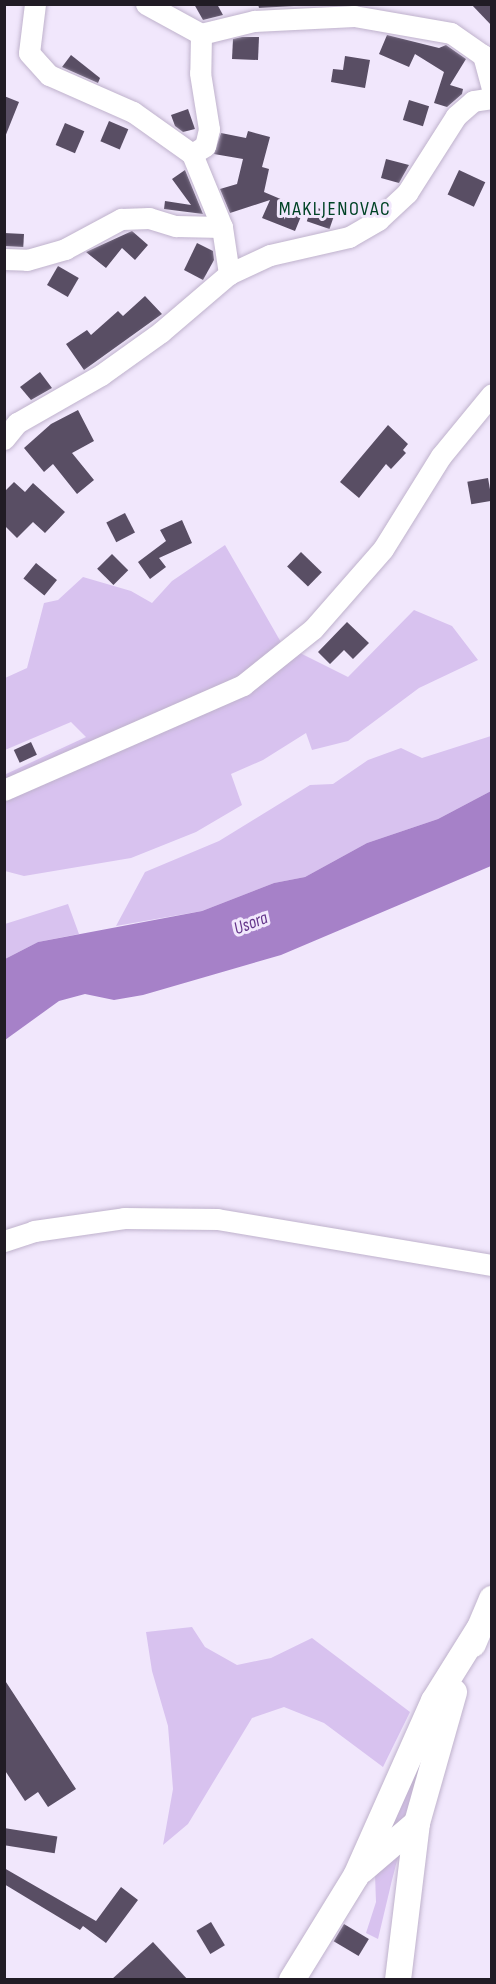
<!DOCTYPE html>
<style>
body{margin:0}
#map{position:relative;width:496px;height:1984px;overflow:hidden;background:#f1e7fc;font-family:"Sofia Sans Condensed",sans-serif}
div>[style]{position:absolute}
[style*='--x']{left:calc(var(--x)*1px);top:calc(var(--y)*1px);width:calc(var(--w)*1px);rotate:calc(var(--a)*1deg)}
.green>*{inset:0;background:#d8c2ef}
.water>*{inset:0;background:#a681c8}
.building>*{inset:0;background:#594e64;transform-origin:0 0}
.roads{filter:drop-shadow(0 0 2px #bfb2cc) drop-shadow(0 0 2px #bfb2cc)}
.minor>*{height:21px;margin:-10.5px;padding:0 10.5px;transform-origin:10.5px;border-radius:10.5px;background:#fff}
.major>*{height:26px;margin:-13px;padding:0 13px;transform-origin:13px;border-radius:13px;background:#fff}
span{translate:-50% -50%;white-space:nowrap;text-align:center;line-height:1.15;-webkit-text-stroke:6px #f1e7fc;paint-order:stroke}
.water-label{font-size:18px;color:#64358a;font-style:italic}
.quarter-label{font-size:20px;color:#004326;letter-spacing:1.5px}
.frame{position:absolute;inset:0;border:6px solid #211c25;pointer-events:none}
</style>
<div id="map">
<div class="green">
<div style="clip-path:polygon(225px 545px,282px 644px,348px 677px,414px 610px,452px 626px,478px 660px,419px 688px,348px 741px,312px 750px,306px 733px,263px 760px,231px 774px,242px 805px,196px 832px,131px 858px,24px 876px,5px 871px,4px 775px,86px 737px,71px 722px,5px 750px,5px 678px,27px 668px,44px 603px,58px 600px,83px 577px,131px 591px,152px 603px,172px 581px)"></div>
<div style="clip-path:polygon(491px 736px,491px 791px,438px 819px,367px 843px,305px 877px,274px 883px,202px 911px,116px 926px,145px 872px,219px 841px,310px 785px,333px 784px,368px 760px,401px 748px,422px 758px)"></div>
<div style="clip-path:polygon(68px 904px,79px 934px,38px 942px,5px 959px,5px 924px)"></div>
<div style="clip-path:polygon(192px 1627px,205px 1647px,237px 1665px,271px 1658px,312px 1638px,410px 1712px,383px 1767px,324px 1723px,284px 1707px,252px 1718px,188px 1824px,163px 1845px,173px 1789px,168px 1726px,152px 1671px,146px 1632px)"></div>
<div style="clip-path:polygon(422px 1755px,403px 1829px,383px 1843px)"></div>
<div style="clip-path:polygon(399px 1853px,392px 1880px,378px 1939px,366px 1933px,376px 1902px,375px 1875px)"></div>
</div>
<div class="water">
<div style="clip-path:polygon(491px 791px,491px 866px,281px 955px,143px 995px,114px 1000px,85px 994px,59px 1001px,5px 1040px,5px 959px,38px 942px,202px 911px,274px 883px,305px 877px,367px 843px,438px 819px)"></div>
</div>
<div class="building">
<div style="clip-path:polygon(194px 4px,217px 4px,223px 15px,203px 20px)"></div>
<div style="clip-path:polygon(258px 4px,293px 4px,294px 6px,259px 8px)"></div>
<div style="clip-path:polygon(471px 4px,492px 4px,492px 26px)"></div>
<div style="clip-path:polygon(387px 35px,439px 48px,446px 45px,466px 59px,450px 85px,463px 89px,462px 94px,447px 107px,434px 103px,444px 72px,415px 54px,409px 67px,379px 54px)"></div>
<div style="clip-path:polygon(242px 37px,259px 37px,258px 60px,232px 59px,233px 39px)"></div>
<div style="clip-path:polygon(71px 55px,100px 78px,98px 83px,62px 67px)"></div>
<div style="clip-path:polygon(345px 56px,370px 60px,365px 88px,331px 82px,333px 69px,343px 70px)"></div>
<div style="clip-path:polygon(4px 96px,19px 102px,5px 137px,4px 136px)"></div>
<div style="left:409px;top:100px;width:21px;height:21px;rotate:17deg"></div>
<div style="clip-path:polygon(188px 109px,195px 129px,183px 132px,175px 126px,171px 115px)"></div>
<div style="left:109px;top:121px;width:21px;height:22px;rotate:23deg"></div>
<div style="left:65px;top:123px;width:21px;height:24px;rotate:23deg"></div>
<div style="clip-path:polygon(248px 131px,270px 137px,262px 167px,269px 169px,264px 192px,304px 209px,295px 231px,262px 218px,270px 200px,230px 213px,220px 189px,237px 184px,243px 159px,214px 154px,221px 133px,246px 138px)"></div>
<div style="clip-path:polygon(386px 159px,409px 165px,399px 183px,381px 178px)"></div>
<div style="clip-path:polygon(185px 170px,203px 214px,164px 209px,165px 201px,191px 205px,172px 179px)"></div>
<div style="left:459px;top:170px;width:29px;height:27px;rotate:25deg"></div>
<div style="left:312px;top:206px;width:24px;height:16px;rotate:19deg"></div>
<div style="clip-path:polygon(132px 231px,148px 245px,135px 260px,122px 248px,106px 268px,86px 252px)"></div>
<div style="left:4px;top:233px;width:20px;height:13px;rotate:3deg"></div>
<div style="clip-path:polygon(197px 243px,213px 251px,214px 260px,203px 280px,184px 270px)"></div>
<div style="left:58px;top:266px;width:24px;height:22px;rotate:30deg"></div>
<div style="clip-path:polygon(145px 296px,162px 314px,84px 370px,66px 344px,87px 330px,91px 335px,118px 311px,123px 316px)"></div>
<div style="clip-path:polygon(40px 372px,52px 388px,31px 400px,20px 387px)"></div>
<div style="clip-path:polygon(78px 410px,94px 441px,72px 453px,94px 480px,77px 494px,53px 464px,44px 472px,24px 448px,51px 424px)"></div>
<div style="clip-path:polygon(388px 425px,408px 444px,403px 450px,406px 453px,391px 469px,386px 464px,359px 498px,340px 482px)"></div>
<div style="left:488px;top:478px;width:23px;height:21px;rotate:80deg"></div>
<div style="clip-path:polygon(14px 482px,25px 492px,33px 483px,65px 512px,45px 533px,33px 522px,17px 538px,4px 525px,4px 492px)"></div>
<div style="left:125px;top:513px;width:22px;height:21px;rotate:63deg"></div>
<div style="clip-path:polygon(182px 520px,192px 543px,159px 558px,166px 567px,150px 579px,138px 562px,166px 541px,160px 530px)"></div>
<div style="left:301px;top:552px;width:29px;height:20px;rotate:44deg"></div>
<div style="left:112px;top:554px;width:23px;height:21px;rotate:45deg"></div>
<div style="left:36px;top:563px;width:27px;height:20px;rotate:39deg"></div>
<div style="clip-path:polygon(347px 622px,369px 643px,353px 659px,344px 650px,330px 664px,318px 652px)"></div>
<div style="left:31px;top:742px;width:14px;height:19px;rotate:65deg"></div>
<div style="clip-path:polygon(4px 1679px,76px 1789px,48px 1807px,38px 1792px,25px 1801px,4px 1769px)"></div>
<div style="left:4px;top:1828px;width:54px;height:17px;rotate:9deg"></div>
<div style="clip-path:polygon(4px 1868px,96px 1921px,121px 1887px,138px 1900px,106px 1943px,83px 1926px,80px 1930px,4px 1884px)"></div>
<div style="left:211px;top:1922px;width:27px;height:17px;rotate:59deg"></div>
<div style="left:344px;top:1924px;width:29px;height:20px;rotate:31deg"></div>
<div style="clip-path:polygon(153px 1942px,188px 1980px,111px 1980px)"></div>
</div>
<div class="roads">
<div class="minor">
<div style="--x:35;--y:4;--w:49;--a:97"></div>
<div style="--x:29;--y:53;--w:30;--a:48"></div>
<div style="--x:49;--y:75;--w:92;--a:23.8"></div>
<div style="--x:133;--y:112;--w:72;--a:35.4"></div>
<div style="--x:146;--y:4;--w:63;--a:28.6"></div>
<div style="--x:201;--y:34;--w:55;--a:-13.8"></div>
<div style="--x:254;--y:21;--w:100;--a:-2.9"></div>
<div style="--x:354;--y:16;--w:98;--a:9.9"></div>
<div style="--x:451;--y:33;--w:39;--a:35"></div>
<div style="--x:483;--y:55;--w:34;--a:75"></div>
<div style="--x:201;--y:34;--w:39;--a:91"></div>
<div style="--x:200;--y:73;--w:57;--a:80.9"></div>
<div style="--x:209;--y:129;--w:17;--a:103"></div>
<div style="--x:205;--y:146;--w:15;--a:148"></div>
<div style="--x:192;--y:154;--w:79;--a:67.7"></div>
<div style="--x:222;--y:227;--w:48;--a:81.5"></div>
<div style="--x:4;--y:259;--w:23;--a:2"></div>
<div style="--x:27;--y:260;--w:40;--a:-16"></div>
<div style="--x:65;--y:249;--w:64;--a:-28.2"></div>
<div style="--x:121;--y:219;--w:28;--a:-2"></div>
<div style="--x:149;--y:218;--w:28;--a:17"></div>
<div style="--x:176;--y:226;--w:46;--a:1.2"></div>
<div style="--x:4;--y:439;--w:21;--a:-51"></div>
<div style="--x:17;--y:423;--w:97;--a:-29.7"></div>
<div style="--x:101;--y:375;--w:74;--a:-35.6"></div>
<div style="--x:161;--y:332;--w:89;--a:-40.5"></div>
<div style="--x:229;--y:274;--w:45;--a:-24.9"></div>
<div style="--x:270;--y:255;--w:81;--a:-12.8"></div>
<div style="--x:349;--y:237;--w:34;--a:-30"></div>
<div style="--x:378;--y:220;--w:40;--a:-43"></div>
<div style="--x:407;--y:193;--w:91;--a:-57.5"></div>
<div style="--x:456;--y:116;--w:23;--a:-41"></div>
<div style="--x:473;--y:101;--w:19;--a:-9"></div>
<div style="--x:4;--y:790;--w:261;--a:-23.7"></div>
<div style="--x:243;--y:685;--w:90;--a:-38.7"></div>
<div style="--x:313;--y:629;--w:106;--a:-48.8"></div>
<div style="--x:383;--y:549;--w:110;--a:-58.1"></div>
<div style="--x:441;--y:456;--w:80;--a:-50.6"></div>
<div style="--x:4;--y:1241;--w:32;--a:-18"></div>
<div style="--x:34;--y:1231;--w:91;--a:-8.2"></div>
<div style="--x:124;--y:1218;--w:93;--a:0.6"></div>
<div style="--x:217;--y:1219;--w:279;--a:9.5"></div>
</div>
<div class="major">
<div style="--x:473;--y:1644;--w:49;--a:-67.1"></div>
<div style="--x:361;--y:1871;--w:74;--a:-40.6"></div>
<div style="--x:292;--y:1980;--w:122;--a:-58.4"></div>
<div style="--x:356;--y:1876;--w:192;--a:-66"></div>
<div style="--x:434;--y:1701;--w:85;--a:-58"></div>
<div style="--x:398;--y:1980;--w:158;--a:-83.1"></div>
<div style="--x:417;--y:1823;--w:136;--a:-74.2"></div>
</div>
</div>
<div class="water-label">
<span style="left:251px;top:924px;rotate:-21deg">Usora</span>
</div>
<div class="quarter-label">
<span style="left:335px;top:209px">MAKLJENOVAC</span>
</div>
<div class="frame"></div>
</div>
